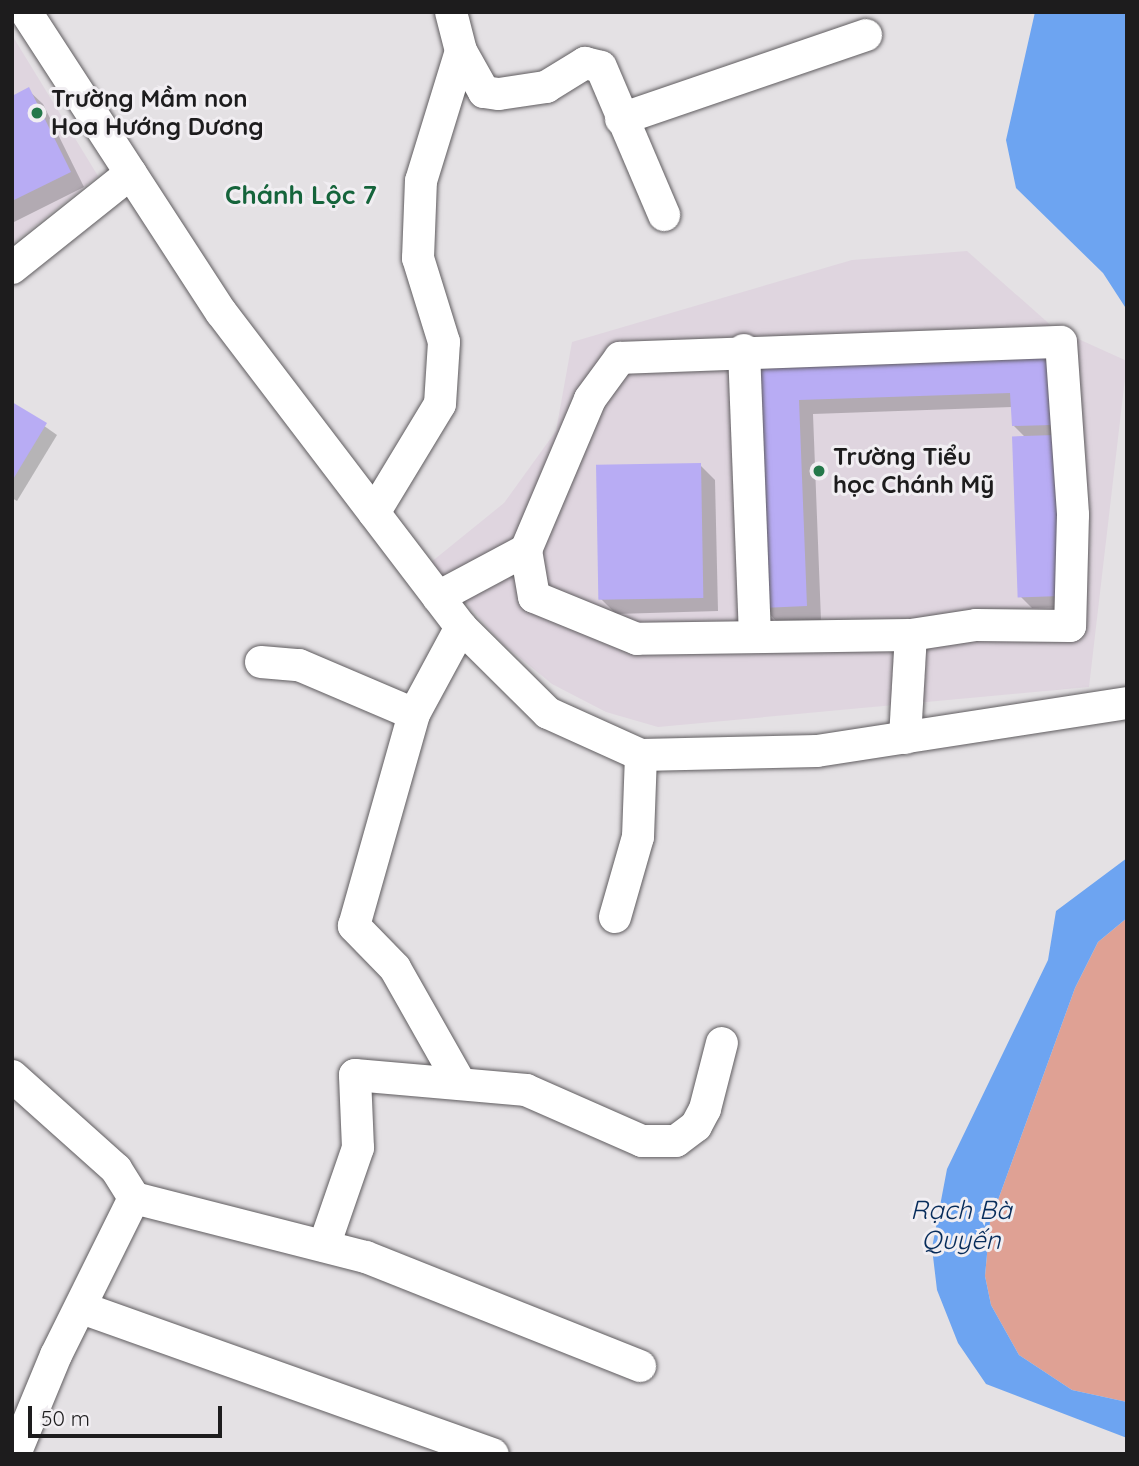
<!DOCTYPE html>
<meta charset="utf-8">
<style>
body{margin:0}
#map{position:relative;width:1139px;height:1466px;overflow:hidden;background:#e4e1e4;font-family:Quicksand,sans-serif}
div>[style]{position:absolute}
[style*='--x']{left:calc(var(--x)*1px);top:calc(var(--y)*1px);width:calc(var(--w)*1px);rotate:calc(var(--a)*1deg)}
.built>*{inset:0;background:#dfd5df}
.green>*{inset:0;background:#dfa194}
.water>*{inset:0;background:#6da4f1}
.shadow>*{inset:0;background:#0003}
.building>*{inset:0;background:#b8acf4;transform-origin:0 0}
.roads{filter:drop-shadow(0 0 2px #605d60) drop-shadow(0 0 2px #605d60)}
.minor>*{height:32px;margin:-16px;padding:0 16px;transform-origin:16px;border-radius:16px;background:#fff}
.dots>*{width:19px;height:19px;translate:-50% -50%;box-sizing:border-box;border:4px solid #f1eef2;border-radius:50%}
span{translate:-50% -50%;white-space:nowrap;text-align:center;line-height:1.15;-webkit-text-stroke:6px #f1eef2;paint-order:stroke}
.poi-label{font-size:24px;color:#1d1c1d;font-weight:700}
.left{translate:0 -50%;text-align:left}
.neighbourhood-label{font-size:26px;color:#15643b;font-weight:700}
.water-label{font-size:26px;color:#072c5b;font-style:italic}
.frame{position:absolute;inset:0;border:14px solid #1d1c1d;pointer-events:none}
.scale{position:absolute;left:28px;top:1406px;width:194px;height:32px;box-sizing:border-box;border:4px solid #1d1c1d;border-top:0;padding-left:9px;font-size:21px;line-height:24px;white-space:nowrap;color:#1d1c1d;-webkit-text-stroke:5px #f1eef2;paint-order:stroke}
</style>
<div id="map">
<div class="built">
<div style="clip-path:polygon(12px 35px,98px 176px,12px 244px)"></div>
<div style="clip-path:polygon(967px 251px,1054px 328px,1127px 361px,1089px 687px,658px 727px,606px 712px,552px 684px,503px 644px,430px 563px,504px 503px,556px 431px,572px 342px,852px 260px)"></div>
</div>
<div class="green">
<div style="clip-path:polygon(1127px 918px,1127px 1402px,1072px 1390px,1019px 1355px,991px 1305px,985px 1276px,990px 1222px,1075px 988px,1098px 942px)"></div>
</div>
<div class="water">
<div style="clip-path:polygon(1035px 12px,1127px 12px,1127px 310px,1103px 273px,1016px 188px,1006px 140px)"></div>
<div style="clip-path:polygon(1127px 858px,1127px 918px,1098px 942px,1075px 988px,990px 1222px,985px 1276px,991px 1305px,1019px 1355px,1072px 1390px,1127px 1402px,1127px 1438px,986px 1384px,958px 1343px,937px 1290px,932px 1248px,947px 1169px,1048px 960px,1056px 911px)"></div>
</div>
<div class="shadow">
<div style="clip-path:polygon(28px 90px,43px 104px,84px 187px,12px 223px,12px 98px)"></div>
<div style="clip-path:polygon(1048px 351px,1073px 607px,1032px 608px,1021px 597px,1026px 438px,1013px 425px,1012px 407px,813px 414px,821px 620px,777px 622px,763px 607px,753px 361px)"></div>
<div style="clip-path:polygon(13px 404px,57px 435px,17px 501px,12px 498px)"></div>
<div style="clip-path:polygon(700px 465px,715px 480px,718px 611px,616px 614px,601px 599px)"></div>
</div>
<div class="building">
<div style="clip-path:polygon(29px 87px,71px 172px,12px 201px,12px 96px)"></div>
<div style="clip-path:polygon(1049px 349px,1052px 425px,1012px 426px,1010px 393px,799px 400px,807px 606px,761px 608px,751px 359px)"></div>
<div style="clip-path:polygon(12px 402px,47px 423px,12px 481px)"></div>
<div style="left:1055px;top:435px;width:161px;height:43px;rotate:88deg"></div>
<div style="left:701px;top:463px;width:135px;height:105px;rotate:89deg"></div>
</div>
<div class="roads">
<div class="minor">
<div style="--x:26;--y:12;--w:358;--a:57"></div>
<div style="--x:221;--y:312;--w:396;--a:52.7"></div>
<div style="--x:461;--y:627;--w:122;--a:44.7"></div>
<div style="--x:548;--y:713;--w:102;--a:24.3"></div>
<div style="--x:641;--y:755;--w:176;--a:-1.3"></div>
<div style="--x:817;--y:751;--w:314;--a:-8.8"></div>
<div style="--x:461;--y:51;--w:47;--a:60.7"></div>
<div style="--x:484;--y:92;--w:15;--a:8"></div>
<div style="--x:499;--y:94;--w:48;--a:-8.5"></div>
<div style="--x:546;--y:87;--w:46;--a:-31.6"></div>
<div style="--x:585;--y:63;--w:16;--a:14"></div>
<div style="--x:601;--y:67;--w:161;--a:66.9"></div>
<div style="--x:621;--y:119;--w:259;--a:-18.9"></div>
<div style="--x:12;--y:268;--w:152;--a:-38.6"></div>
<div style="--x:744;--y:350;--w:287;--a:87.8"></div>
<div style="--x:374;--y:513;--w:127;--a:-58.8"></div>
<div style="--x:440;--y:404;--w:62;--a:-86.3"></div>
<div style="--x:444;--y:342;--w:88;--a:-107.2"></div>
<div style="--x:418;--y:258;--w:77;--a:-87.8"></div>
<div style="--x:421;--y:181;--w:136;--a:-72.9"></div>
<div style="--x:461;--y:51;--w:40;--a:-104.4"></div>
<div style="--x:438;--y:597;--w:100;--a:-28.1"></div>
<div style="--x:261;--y:662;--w:38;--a:5"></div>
<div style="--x:299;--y:665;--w:125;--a:23.1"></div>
<div style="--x:905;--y:738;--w:103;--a:-86.7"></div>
<div style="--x:911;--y:635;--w:274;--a:179.2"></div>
<div style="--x:637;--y:639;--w:111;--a:-157.8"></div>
<div style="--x:534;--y:597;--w:48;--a:-99.7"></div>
<div style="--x:526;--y:550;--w:164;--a:-67"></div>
<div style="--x:590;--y:399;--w:51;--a:-53.8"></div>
<div style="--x:620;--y:358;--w:441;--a:-2.1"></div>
<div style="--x:1061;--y:342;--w:173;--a:86"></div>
<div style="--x:1073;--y:515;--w:111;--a:91.5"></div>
<div style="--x:1070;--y:626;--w:94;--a:-179.4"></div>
<div style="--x:976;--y:625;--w:66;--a:171.3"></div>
<div style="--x:615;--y:917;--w:83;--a:-74"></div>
<div style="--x:638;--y:837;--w:82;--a:-87.9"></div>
<div style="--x:12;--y:1076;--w:140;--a:41.8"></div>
<div style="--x:116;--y:1169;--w:34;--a:58"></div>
<div style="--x:134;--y:1198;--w:175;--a:116.4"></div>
<div style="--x:56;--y:1355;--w:107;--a:112.5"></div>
<div style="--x:460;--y:1083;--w:132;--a:-119.5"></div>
<div style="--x:395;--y:968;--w:59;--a:-134.3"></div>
<div style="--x:354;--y:926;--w:220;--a:-74.2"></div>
<div style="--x:414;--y:714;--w:99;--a:-61.6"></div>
<div style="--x:134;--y:1198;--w:239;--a:14.3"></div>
<div style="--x:366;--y:1257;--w:295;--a:21.7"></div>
<div style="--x:324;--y:1246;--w:104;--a:-70.9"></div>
<div style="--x:358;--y:1148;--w:73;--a:-92.4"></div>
<div style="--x:355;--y:1075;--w:172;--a:5"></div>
<div style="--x:526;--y:1090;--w:127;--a:23.7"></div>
<div style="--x:642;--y:1141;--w:34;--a:0"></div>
<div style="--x:676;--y:1141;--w:25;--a:-37"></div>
<div style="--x:696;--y:1126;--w:19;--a:-62"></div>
<div style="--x:705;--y:1109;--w:68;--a:-75.6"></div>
<div style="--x:82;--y:1308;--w:436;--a:19.6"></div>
</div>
</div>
<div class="dots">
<div style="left:37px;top:113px;background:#24784a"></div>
<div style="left:819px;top:471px;background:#24784a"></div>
</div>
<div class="poi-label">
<span class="left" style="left:51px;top:113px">Trường Mầm non<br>Hoa Hướng Dương</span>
<span class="left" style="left:833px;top:471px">Trường Tiểu<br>học Chánh Mỹ</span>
</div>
<div class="neighbourhood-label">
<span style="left:301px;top:195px">Chánh Lộc 7</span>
</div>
<div class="water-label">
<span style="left:961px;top:1225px">Rạch Bà<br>Quyến</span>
</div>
<div class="frame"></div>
<div class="scale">50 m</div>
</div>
